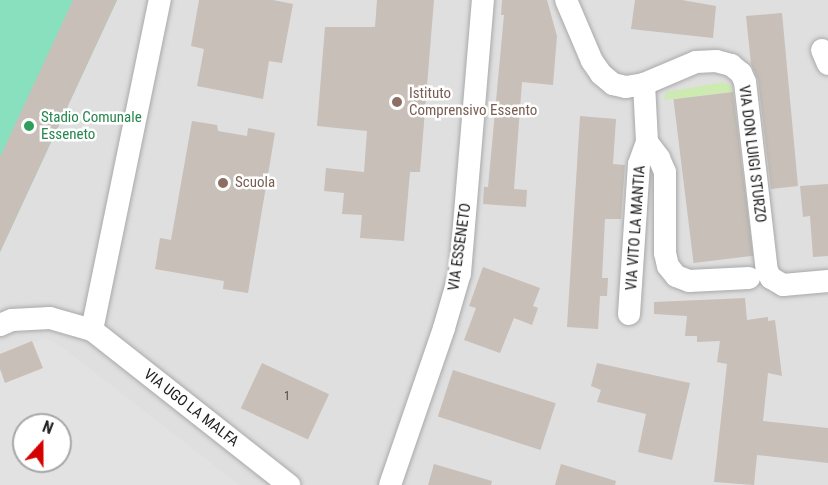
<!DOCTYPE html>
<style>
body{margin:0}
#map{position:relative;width:828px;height:485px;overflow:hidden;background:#f2efe9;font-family:"Roboto Condensed",sans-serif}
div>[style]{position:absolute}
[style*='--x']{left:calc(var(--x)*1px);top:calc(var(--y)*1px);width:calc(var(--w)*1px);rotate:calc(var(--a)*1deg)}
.residential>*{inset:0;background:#e0dfdf}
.grass>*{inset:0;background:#cdebb0}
.pitch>*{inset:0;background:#88e0be}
.parking>*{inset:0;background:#e2e2e2}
.building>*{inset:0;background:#c7bfb8;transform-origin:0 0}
.roads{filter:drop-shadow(0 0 2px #a9a9a9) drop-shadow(0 0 2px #a9a9a9)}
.minor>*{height:22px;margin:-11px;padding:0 11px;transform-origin:11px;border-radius:11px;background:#fff}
.dots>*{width:16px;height:16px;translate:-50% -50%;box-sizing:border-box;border:3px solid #fff;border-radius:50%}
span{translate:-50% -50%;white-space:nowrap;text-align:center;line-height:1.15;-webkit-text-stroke:5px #fff;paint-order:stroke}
.number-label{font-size:12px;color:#4b4948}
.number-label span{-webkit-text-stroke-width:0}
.education-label{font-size:15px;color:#785e54}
.left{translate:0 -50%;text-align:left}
.leisure-label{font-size:15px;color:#27864d}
.street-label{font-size:15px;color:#222}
.north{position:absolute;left:12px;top:413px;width:60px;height:60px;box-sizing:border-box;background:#fff;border:2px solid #a7a7a7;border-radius:50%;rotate:21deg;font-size:16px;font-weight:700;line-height:24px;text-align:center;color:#222}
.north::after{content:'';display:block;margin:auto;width:21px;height:27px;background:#d40000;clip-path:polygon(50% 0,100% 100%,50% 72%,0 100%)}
</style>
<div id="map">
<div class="residential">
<div style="clip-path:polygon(evenodd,0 0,828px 0,828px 485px,0 485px,0 0,24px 425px,60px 425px,60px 461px,24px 461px,24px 425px)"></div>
</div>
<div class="grass">
<div style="clip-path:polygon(724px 82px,731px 86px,733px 92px,664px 100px,666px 92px,672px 91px)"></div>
</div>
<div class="pitch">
<div style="clip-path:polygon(0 0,117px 0,0 252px)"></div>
</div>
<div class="parking">
<div style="clip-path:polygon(evenodd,43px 339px,51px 340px,66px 350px,239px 485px,0 485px,0 369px,5px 383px,42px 369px,32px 342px,43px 339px,24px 425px,60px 425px,60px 461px,24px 461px,24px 425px)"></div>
</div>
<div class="building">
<div style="clip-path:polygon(73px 0,117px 0,0 252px,0 157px)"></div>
<div style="clip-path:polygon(199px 0,273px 0,293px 4px,282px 63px,269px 61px,263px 99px,197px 86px,204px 49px,191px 46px)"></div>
<div style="clip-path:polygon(377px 0,434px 0,420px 172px,410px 172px,404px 241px,360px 238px,362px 215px,342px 214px,344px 193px,324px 191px,326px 168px,364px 172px,367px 131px,317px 126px,325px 27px,375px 27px)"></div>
<div style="clip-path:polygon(502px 0,547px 0,557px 36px,553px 85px,522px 82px,514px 189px,527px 190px,526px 207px,483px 204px,484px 187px,488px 187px,504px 15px,501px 15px)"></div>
<div style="clip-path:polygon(635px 0,682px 0,716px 6px,713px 38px,631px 29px)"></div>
<div style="clip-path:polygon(782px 13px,798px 186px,771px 189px,758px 80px,751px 64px,746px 16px)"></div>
<div style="left:733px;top:92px;width:165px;height:60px;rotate:83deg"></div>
<div style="clip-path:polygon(580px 116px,616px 119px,613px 164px,625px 165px,621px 219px,605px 219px,602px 278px,608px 278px,607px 296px,600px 296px,598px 329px,567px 327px)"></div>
<div style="clip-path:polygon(192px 121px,217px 125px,218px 131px,247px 136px,248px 128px,275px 133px,248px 293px,223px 289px,224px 281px,155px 269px,160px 238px,171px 240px)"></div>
<div style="clip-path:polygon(828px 184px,828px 256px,813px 257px,810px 216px,803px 217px,800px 186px)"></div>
<div style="clip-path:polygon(483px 267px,540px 288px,533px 306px,538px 308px,532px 325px,514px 318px,500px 353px,464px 340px,476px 308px,469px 306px)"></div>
<div style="clip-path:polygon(745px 298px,747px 320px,768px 317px,768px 321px,775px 320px,782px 376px,768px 373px,763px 421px,828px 428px,828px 463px,757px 455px,754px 485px,714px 482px,727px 364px,717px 362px,720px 341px,697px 342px,697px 336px,685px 336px,687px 316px,654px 314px,654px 302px)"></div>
<div style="clip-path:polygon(32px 341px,43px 368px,5px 383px,0 369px,0 354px)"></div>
<div style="left:262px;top:363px;width:74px;height:50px;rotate:25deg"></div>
<div style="clip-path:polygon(597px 363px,690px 383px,672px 460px,638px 452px,646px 414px,597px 402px,601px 390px,591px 386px)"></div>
<div style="left:453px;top:370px;width:108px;height:49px;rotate:18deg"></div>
<div style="clip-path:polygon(434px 464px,492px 481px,491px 485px,428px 485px)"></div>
<div style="clip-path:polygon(561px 464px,616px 481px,615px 485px,555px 485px)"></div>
</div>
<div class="roads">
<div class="minor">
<div style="--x:566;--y:0;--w:66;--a:66.9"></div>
<div style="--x:592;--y:61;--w:16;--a:55"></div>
<div style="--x:601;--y:74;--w:16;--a:40"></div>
<div style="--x:613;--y:84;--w:13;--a:13"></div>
<div style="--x:626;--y:87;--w:18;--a:-9"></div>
<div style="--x:644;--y:84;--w:56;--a:-22.9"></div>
<div style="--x:696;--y:62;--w:20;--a:-3"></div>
<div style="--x:716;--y:61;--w:16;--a:15"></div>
<div style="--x:731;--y:65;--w:13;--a:39"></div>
<div style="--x:741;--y:73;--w:10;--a:66"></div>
<div style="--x:745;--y:82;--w:190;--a:83.4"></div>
<div style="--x:767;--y:271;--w:8;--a:60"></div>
<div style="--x:771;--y:278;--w:14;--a:30"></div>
<div style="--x:783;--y:285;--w:45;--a:-5.1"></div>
<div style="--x:822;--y:50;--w:15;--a:67"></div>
<div style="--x:644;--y:84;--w:58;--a:87"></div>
<div style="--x:647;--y:142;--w:20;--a:53"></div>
<div style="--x:659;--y:158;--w:15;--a:67"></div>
<div style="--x:665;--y:172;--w:81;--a:90"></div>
<div style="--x:665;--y:253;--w:13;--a:77"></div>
<div style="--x:668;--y:266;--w:13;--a:51"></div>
<div style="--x:676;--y:276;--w:14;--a:21"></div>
<div style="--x:689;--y:281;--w:60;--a:-2.9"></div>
<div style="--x:629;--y:314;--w:150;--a:-86.2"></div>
<div style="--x:639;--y:164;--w:23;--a:-70"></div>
<div style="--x:0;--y:325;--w:13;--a:-23"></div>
<div style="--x:12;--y:320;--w:38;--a:-3"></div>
<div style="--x:50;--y:318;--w:44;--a:15.9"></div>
<div style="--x:92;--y:330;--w:251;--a:38.2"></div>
<div style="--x:92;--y:330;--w:337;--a:-78.4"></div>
<div style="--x:390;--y:485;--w:166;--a:-71"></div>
<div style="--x:444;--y:328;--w:57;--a:-73.8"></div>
<div style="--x:460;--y:273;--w:274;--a:-85.2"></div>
</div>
</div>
<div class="dots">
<div style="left:397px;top:102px;background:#8d6e63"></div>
<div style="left:29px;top:126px;background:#2e9e5b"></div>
<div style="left:223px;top:183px;background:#8d6e63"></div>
</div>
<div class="number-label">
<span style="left:287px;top:397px">1</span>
</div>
<div class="education-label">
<span class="left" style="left:409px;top:102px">Istituto<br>Comprensivo Essento</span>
<span class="left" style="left:235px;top:183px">Scuola</span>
</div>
<div class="leisure-label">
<span class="left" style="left:41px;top:126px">Stadio Comunale<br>Esseneto</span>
</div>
<div class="street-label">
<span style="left:752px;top:154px;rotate:83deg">VIA DON LUIGI STURZO</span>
<span style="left:636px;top:228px;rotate:-86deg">VIA VITO LA MANTIA</span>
<span style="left:460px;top:247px;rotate:-82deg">VIA ESSENETO</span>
<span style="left:191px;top:408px;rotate:38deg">VIA UGO LA MALFA</span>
</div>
<div class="north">N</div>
</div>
